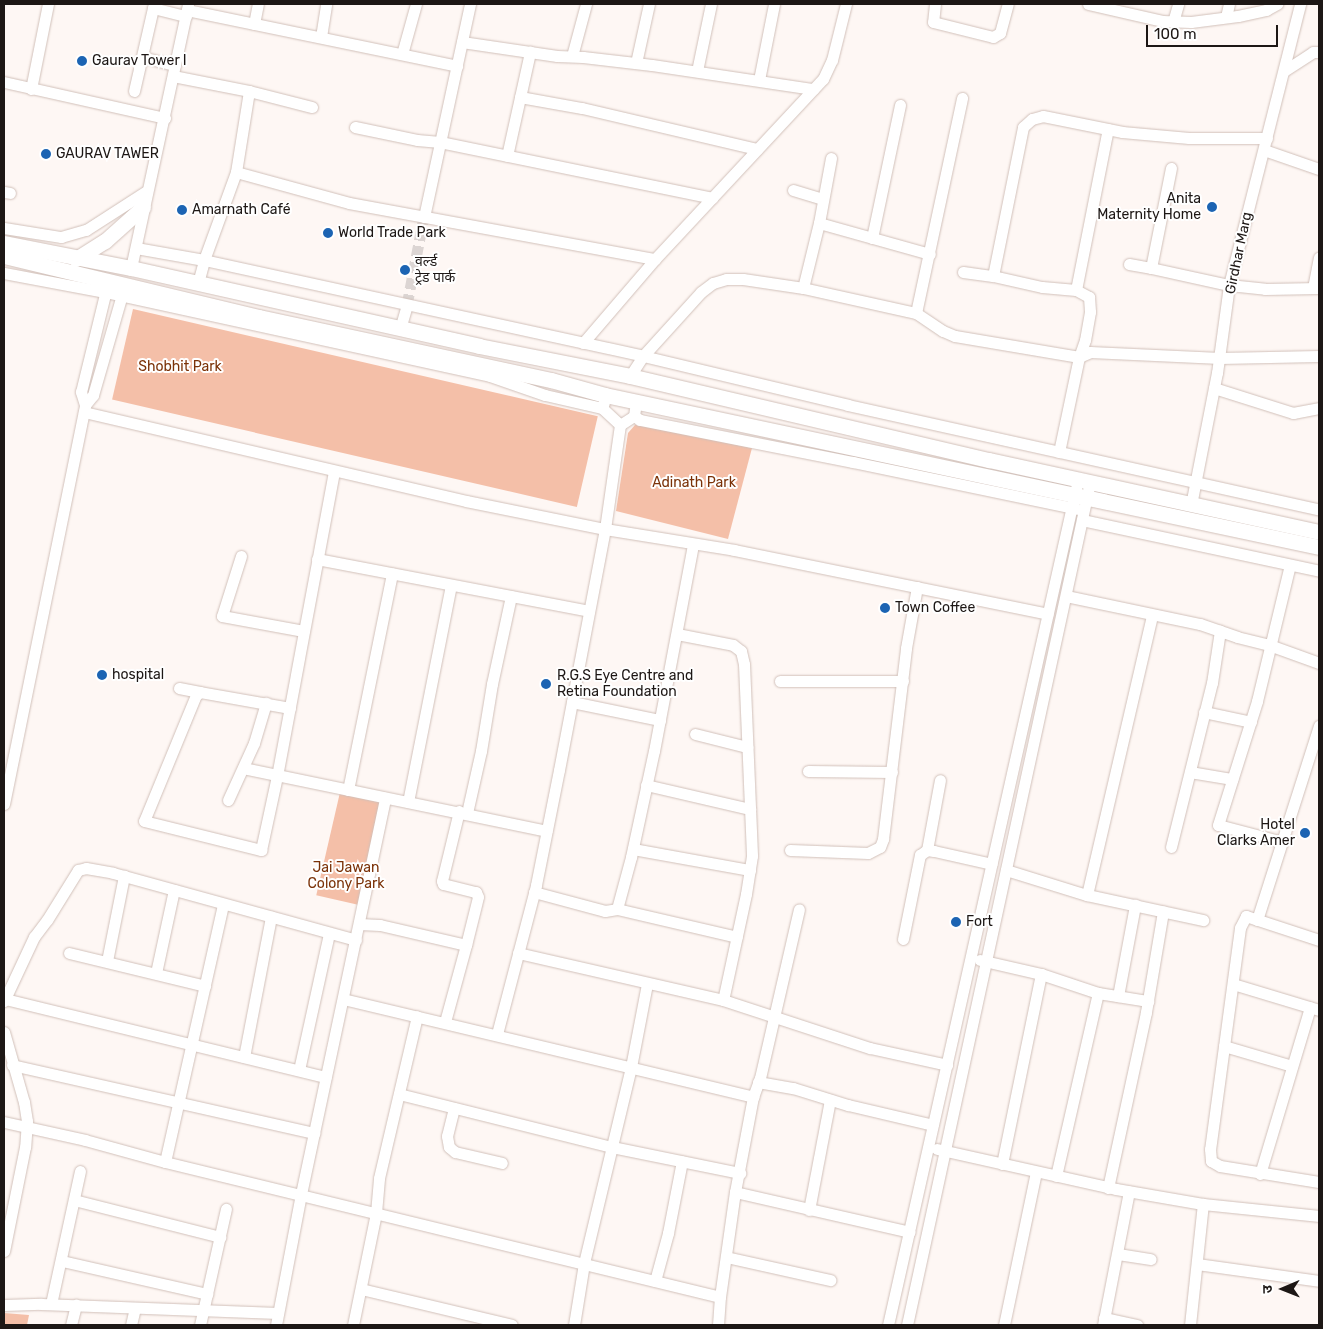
<!DOCTYPE html>
<meta charset="utf-8">
<style>
body{margin:0}
#map{position:relative;width:1323px;height:1329px;overflow:hidden;background:#fef7f4;font-family:Rubik,"Noto Sans Devanagari",sans-serif}
div>[style]{position:absolute}
[style*='--x']{left:calc(var(--x)*1px);top:calc(var(--y)*1px);width:calc(var(--w)*1px);rotate:calc(var(--a)*1deg)}
.green>*{inset:0;background:#f4bfa8;transform-origin:0 0}
.minor-tunnel>*{height:11px;margin-top:-5.5px;transform-origin:0;background:repeating-linear-gradient(90deg,#dcd5d3 0 11px,transparent 0 16.5px)}
.roads{filter:drop-shadow(0 0 1px #d1c0b9) drop-shadow(0 0 1px #d1c0b9)}
.minor>*{height:11px;margin:-5.5px;padding:0 5.5px;transform-origin:5.5px;border-radius:5.5px;background:#fff}
.major>*{height:15px;margin:-7.5px;padding:0 7.5px;transform-origin:7.5px;border-radius:7.5px;background:#fff}
.dots>*{width:14px;height:14px;translate:-50% -50%;box-sizing:border-box;border:2px solid #fff;border-radius:50%}
span{translate:-50% -50%;white-space:nowrap;text-align:center;line-height:1.15;-webkit-text-stroke:4px #fff;paint-order:stroke}
.poi-label{font-size:14px;color:#1d1715}
.left{translate:0 -50%;text-align:left}
.right{translate:-100% -50%;text-align:right}
.street-label{font-size:14px;color:#1d1715}
.park-label{font-size:14px;color:#7b3208}
.frame{position:absolute;inset:0;border:5px solid #1d1715;pointer-events:none}
.north{position:absolute;left:1258px;top:1264px;width:50px;height:50px;-webkit-text-stroke:4px #fff;paint-order:stroke;rotate:269deg;font-size:14px;font-weight:700;line-height:20px;text-align:center;color:#1d1715}
.north::after{content:'';display:block;margin:auto;width:18px;height:22px;background:#1d1715;clip-path:polygon(50% 0,100% 100%,50% 72%,0 100%)}
.scale{position:absolute;left:1146px;top:25px;width:132px;height:22px;box-sizing:border-box;border:2px solid #1d1715;border-top:0;padding-left:6px;font-size:15px;line-height:18px;white-space:nowrap;color:#1d1715;-webkit-text-stroke:4px #fff;paint-order:stroke}
</style>
<div id="map">
<div class="green">
<div style="left:133px;top:309px;width:477px;height:93px;rotate:13deg"></div>
<div style="clip-path:polygon(640px 424px,752px 448px,728px 539px,616px 511px,628px 433px,635px 425px)"></div>
<div style="left:341px;top:788px;width:45px;height:110px;rotate:13deg"></div>
<div style="clip-path:polygon(4px 1313px,29px 1315px,27px 1325px,4px 1325px)"></div>
</div>
<div class="minor-tunnel">
<div style="--x:407;--y:305;--w:90;--a:-79.1"></div>
</div>
<div class="roads">
<div class="minor">
<div style="--x:935;--y:4;--w:18;--a:96"></div>
<div style="--x:933;--y:22;--w:62;--a:14"></div>
<div style="--x:993;--y:37;--w:8;--a:-30"></div>
<div style="--x:1000;--y:33;--w:30;--a:-75"></div>
<div style="--x:1088;--y:4;--w:76;--a:12.9"></div>
<div style="--x:1162;--y:21;--w:29;--a:2"></div>
<div style="--x:1191;--y:22;--w:47;--a:-7.3"></div>
<div style="--x:1238;--y:16;--w:29;--a:-12"></div>
<div style="--x:1266;--y:10;--w:13;--a:-29"></div>
<div style="--x:153;--y:8;--w:34;--a:14"></div>
<div style="--x:187;--y:10;--w:276;--a:11.7"></div>
<div style="--x:1226;--y:17;--w:13;--a:-77"></div>
<div style="--x:1173;--y:22;--w:19;--a:-74"></div>
<div style="--x:254;--y:24;--w:20;--a:-79"></div>
<div style="--x:321;--y:37;--w:33;--a:-81"></div>
<div style="--x:462;--y:42;--w:96;--a:8.4"></div>
<div style="--x:557;--y:56;--w:26;--a:2"></div>
<div style="--x:583;--y:57;--w:69;--a:6.6"></div>
<div style="--x:652;--y:65;--w:163;--a:8.5"></div>
<div style="--x:402;--y:54;--w:52;--a:-74.4"></div>
<div style="--x:572;--y:56;--w:54;--a:-74.9"></div>
<div style="--x:142;--y:57;--w:34;--a:14"></div>
<div style="--x:636;--y:63;--w:60;--a:-77.6"></div>
<div style="--x:697;--y:71;--w:68;--a:-78.2"></div>
<div style="--x:1284;--y:71;--w:35;--a:-33"></div>
<div style="--x:1313;--y:52;--w:6;--a:0"></div>
<div style="--x:173;--y:76;--w:77;--a:11.2"></div>
<div style="--x:249;--y:91;--w:65;--a:14.3"></div>
<div style="--x:759;--y:80;--w:77;--a:-78.8"></div>
<div style="--x:4;--y:82;--w:165;--a:12.6"></div>
<div style="--x:31;--y:89;--w:87;--a:-78.7"></div>
<div style="--x:134;--y:91;--w:89;--a:-77.1"></div>
<div style="--x:249;--y:91;--w:82;--a:99.1"></div>
<div style="--x:236;--y:172;--w:117;--a:15.3"></div>
<div style="--x:349;--y:203;--w:311;--a:10.4"></div>
<div style="--x:520;--y:97;--w:63;--a:10.1"></div>
<div style="--x:582;--y:108;--w:180;--a:13.2"></div>
<div style="--x:355;--y:127;--w:63;--a:11.8"></div>
<div style="--x:417;--y:140;--w:23;--a:5"></div>
<div style="--x:440;--y:142;--w:278;--a:11.6"></div>
<div style="--x:1264;--y:150;--w:58;--a:19.1"></div>
<div style="--x:507;--y:156;--w:107;--a:-77.5"></div>
<div style="--x:1171;--y:168;--w:102;--a:101.3"></div>
<div style="--x:1151;--y:268;--w:80;--a:12.3"></div>
<div style="--x:1229;--y:285;--w:36;--a:6"></div>
<div style="--x:1265;--y:289;--w:54;--a:-1.1"></div>
<div style="--x:793;--y:190;--w:31;--a:17"></div>
<div style="--x:4;--y:192;--w:6;--a:9"></div>
<div style="--x:424;--y:217;--w:218;--a:-77.8"></div>
<div style="--x:819;--y:223;--w:115;--a:15.6"></div>
<div style="--x:4;--y:228;--w:58;--a:9"></div>
<div style="--x:61;--y:237;--w:26;--a:-16"></div>
<div style="--x:86;--y:230;--w:70;--a:-32.8"></div>
<div style="--x:872;--y:238;--w:136;--a:-78.1"></div>
<div style="--x:136;--y:248;--w:69;--a:10"></div>
<div style="--x:204;--y:260;--w:449;--a:12.3"></div>
<div style="--x:643;--y:356;--w:211;--a:13.4"></div>
<div style="--x:848;--y:405;--w:482;--a:12.5"></div>
<div style="--x:1129;--y:264;--w:22;--a:10"></div>
<div style="--x:131;--y:268;--w:270;--a:-77.8"></div>
<div style="--x:963;--y:272;--w:30;--a:8"></div>
<div style="--x:993;--y:276;--w:50;--a:12.7"></div>
<div style="--x:1042;--y:287;--w:34;--a:5"></div>
<div style="--x:1076;--y:290;--w:15;--a:28"></div>
<div style="--x:1089;--y:297;--w:15;--a:86"></div>
<div style="--x:1090;--y:312;--w:28;--a:100"></div>
<div style="--x:1085;--y:340;--w:18;--a:109"></div>
<div style="--x:4;--y:273;--w:103;--a:10.7"></div>
<div style="--x:105;--y:292;--w:394;--a:12.3"></div>
<div style="--x:490;--y:376;--w:58;--a:19.1"></div>
<div style="--x:545;--y:395;--w:58;--a:12.8"></div>
<div style="--x:993;--y:276;--w:152;--a:-78.6"></div>
<div style="--x:1023;--y:127;--w:12;--a:-42"></div>
<div style="--x:1032;--y:119;--w:11;--a:-15"></div>
<div style="--x:1043;--y:116;--w:81;--a:11.4"></div>
<div style="--x:1122;--y:132;--w:67;--a:5.1"></div>
<div style="--x:1189;--y:138;--w:78;--a:0"></div>
<div style="--x:198;--y:283;--w:24;--a:-75"></div>
<div style="--x:204;--y:260;--w:94;--a:-70"></div>
<div style="--x:803;--y:288;--w:67;--a:-76.2"></div>
<div style="--x:819;--y:223;--w:66;--a:-79.5"></div>
<div style="--x:1313;--y:288;--w:31;--a:-79"></div>
<div style="--x:1076;--y:290;--w:164;--a:-78.8"></div>
<div style="--x:916;--y:313;--w:220;--a:-77.9"></div>
<div style="--x:400;--y:329;--w:25;--a:-74"></div>
<div style="--x:583;--y:343;--w:111;--a:-49.4"></div>
<div style="--x:655;--y:259;--w:246;--a:-47"></div>
<div style="--x:823;--y:79;--w:21;--a:-65"></div>
<div style="--x:832;--y:60;--w:58;--a:-76"></div>
<div style="--x:1079;--y:357;--w:12;--a:-24"></div>
<div style="--x:1090;--y:352;--w:130;--a:2.6"></div>
<div style="--x:1220;--y:358;--w:99;--a:-1.2"></div>
<div style="--x:630;--y:376;--w:24;--a:-57"></div>
<div style="--x:643;--y:356;--w:86;--a:-47.8"></div>
<div style="--x:701;--y:292;--w:15;--a:-37"></div>
<div style="--x:713;--y:283;--w:14;--a:-17"></div>
<div style="--x:726;--y:279;--w:17;--a:0"></div>
<div style="--x:743;--y:279;--w:61;--a:8.5"></div>
<div style="--x:803;--y:288;--w:116;--a:12.5"></div>
<div style="--x:916;--y:313;--w:32;--a:34"></div>
<div style="--x:943;--y:331;--w:13;--a:23"></div>
<div style="--x:955;--y:336;--w:126;--a:9.6"></div>
<div style="--x:1079;--y:357;--w:97;--a:101.9"></div>
<div style="--x:1214;--y:388;--w:83;--a:17.6"></div>
<div style="--x:1293;--y:413;--w:26;--a:-11"></div>
<div style="--x:604;--y:402;--w:6;--a:108"></div>
<div style="--x:602;--y:408;--w:25;--a:43"></div>
<div style="--x:85;--y:405;--w:14;--a:-107"></div>
<div style="--x:81;--y:392;--w:109;--a:-76.2"></div>
<div style="--x:84;--y:412;--w:392;--a:13.1"></div>
<div style="--x:466;--y:501;--w:142;--a:11.4"></div>
<div style="--x:605;--y:529;--w:131;--a:9.2"></div>
<div style="--x:734;--y:550;--w:320;--a:11.5"></div>
<div style="--x:634;--y:416;--w:7;--a:34"></div>
<div style="--x:640;--y:420;--w:217;--a:11.2"></div>
<div style="--x:853;--y:462;--w:229;--a:11.8"></div>
<div style="--x:1191;--y:505;--w:135;--a:-78.9"></div>
<div style="--x:1217;--y:373;--w:89;--a:-82.2"></div>
<div style="--x:1229;--y:285;--w:290;--a:-75.8"></div>
<div style="--x:1082;--y:520;--w:242;--a:12.1"></div>
<div style="--x:241;--y:556;--w:63;--a:107.6"></div>
<div style="--x:222;--y:616;--w:83;--a:10.4"></div>
<div style="--x:317;--y:559;--w:277;--a:10.8"></div>
<div style="--x:1066;--y:596;--w:137;--a:11.8"></div>
<div style="--x:1200;--y:624;--w:39;--a:19"></div>
<div style="--x:1237;--y:637;--w:36;--a:14"></div>
<div style="--x:1272;--y:646;--w:50;--a:19.9"></div>
<div style="--x:677;--y:634;--w:57;--a:11.1"></div>
<div style="--x:733;--y:645;--w:10;--a:37"></div>
<div style="--x:741;--y:651;--w:13;--a:77"></div>
<div style="--x:744;--y:664;--w:192;--a:87.6"></div>
<div style="--x:752;--y:856;--w:38;--a:99"></div>
<div style="--x:746;--y:894;--w:108;--a:102.2"></div>
<div style="--x:780;--y:681;--w:123;--a:0"></div>
<div style="--x:179;--y:688;--w:21;--a:11"></div>
<div style="--x:572;--y:702;--w:90;--a:11.6"></div>
<div style="--x:290;--y:708;--w:91;--a:-169.9"></div>
<div style="--x:200;--y:692;--w:5;--a:143"></div>
<div style="--x:196;--y:695;--w:136;--a:112.4"></div>
<div style="--x:144;--y:821;--w:121;--a:13.9"></div>
<div style="--x:261;--y:850;--w:76;--a:-77.8"></div>
<div style="--x:277;--y:776;--w:310;--a:-79.4"></div>
<div style="--x:1204;--y:712;--w:48;--a:12"></div>
<div style="--x:695;--y:734;--w:54;--a:14"></div>
<div style="--x:243;--y:768;--w:310;--a:11.7"></div>
<div style="--x:808;--y:771;--w:84;--a:0.7"></div>
<div style="--x:1190;--y:772;--w:43;--a:9.5"></div>
<div style="--x:646;--y:785;--w:107;--a:13"></div>
<div style="--x:348;--y:790;--w:221;--a:-78.5"></div>
<div style="--x:228;--y:800;--w:63;--a:-65.5"></div>
<div style="--x:254;--y:743;--w:42;--a:-73.3"></div>
<div style="--x:408;--y:802;--w:221;--a:-78.8"></div>
<div style="--x:4;--y:804;--w:407;--a:-78.5"></div>
<div style="--x:85;--y:405;--w:13;--a:-51"></div>
<div style="--x:93;--y:395;--w:108;--a:-73.9"></div>
<div style="--x:459;--y:811;--w:72;--a:103.7"></div>
<div style="--x:442;--y:881;--w:3;--a:72"></div>
<div style="--x:443;--y:884;--w:34;--a:14"></div>
<div style="--x:476;--y:892;--w:5;--a:68"></div>
<div style="--x:478;--y:897;--w:49;--a:104"></div>
<div style="--x:467;--y:813;--w:64;--a:-77.3"></div>
<div style="--x:481;--y:751;--w:68;--a:-80.7"></div>
<div style="--x:492;--y:684;--w:90;--a:-77.8"></div>
<div style="--x:1283;--y:842;--w:67;--a:-165.3"></div>
<div style="--x:1218;--y:825;--w:130;--a:-72.5"></div>
<div style="--x:1257;--y:701;--w:140;--a:-76.4"></div>
<div style="--x:1171;--y:847;--w:169;--a:-76"></div>
<div style="--x:1212;--y:683;--w:53;--a:-81.3"></div>
<div style="--x:633;--y:849;--w:119;--a:10.2"></div>
<div style="--x:790;--y:850;--w:78;--a:2.2"></div>
<div style="--x:868;--y:853;--w:13;--a:-27"></div>
<div style="--x:880;--y:847;--w:9;--a:-69"></div>
<div style="--x:883;--y:839;--w:192;--a:-83.1"></div>
<div style="--x:906;--y:648;--w:62;--a:-79.8"></div>
<div style="--x:927;--y:850;--w:71;--a:-79.5"></div>
<div style="--x:1006;--y:870;--w:85;--a:17.2"></div>
<div style="--x:1087;--y:895;--w:119;--a:12.2"></div>
<div style="--x:534;--y:892;--w:73;--a:15"></div>
<div style="--x:605;--y:911;--w:12;--a:-9"></div>
<div style="--x:617;--y:909;--w:123;--a:13.1"></div>
<div style="--x:1087;--y:895;--w:287;--a:-76.9"></div>
<div style="--x:617;--y:909;--w:54;--a:-74.9"></div>
<div style="--x:631;--y:857;--w:108;--a:-77.8"></div>
<div style="--x:654;--y:751;--w:210;--a:-79.3"></div>
<div style="--x:1257;--y:920;--w:204;--a:-72.3"></div>
<div style="--x:359;--y:924;--w:21;--a:3"></div>
<div style="--x:380;--y:925;--w:88;--a:13.1"></div>
<div style="--x:466;--y:945;--w:80;--a:105.3"></div>
<div style="--x:903;--y:939;--w:86;--a:-78.6"></div>
<div style="--x:920;--y:855;--w:9;--a:-36"></div>
<div style="--x:927;--y:850;--w:7;--a:8"></div>
<div style="--x:934;--y:851;--w:59;--a:12.6"></div>
<div style="--x:1319;--y:940;--w:77;--a:-161.8"></div>
<div style="--x:1246;--y:916;--w:13;--a:117"></div>
<div style="--x:1240;--y:928;--w:223;--a:97.7"></div>
<div style="--x:1210;--y:1149;--w:12;--a:85"></div>
<div style="--x:1211;--y:1161;--w:10;--a:29"></div>
<div style="--x:1220;--y:1166;--w:100;--a:9.2"></div>
<div style="--x:69;--y:953;--w:140;--a:13.6"></div>
<div style="--x:518;--y:953;--w:210;--a:12.9"></div>
<div style="--x:723;--y:1000;--w:155;--a:18.1"></div>
<div style="--x:870;--y:1048;--w:79;--a:12.4"></div>
<div style="--x:980;--y:960;--w:63;--a:12.9"></div>
<div style="--x:1041;--y:974;--w:60;--a:18.4"></div>
<div style="--x:1098;--y:993;--w:51;--a:9.1"></div>
<div style="--x:107;--y:961;--w:87;--a:-78.7"></div>
<div style="--x:156;--y:973;--w:85;--a:-77.8"></div>
<div style="--x:1233;--y:984;--w:90;--a:16.8"></div>
<div style="--x:1118;--y:996;--w:93;--a:-79.4"></div>
<div style="--x:5;--y:999;--w:330;--a:13.7"></div>
<div style="--x:343;--y:999;--w:422;--a:13.4"></div>
<div style="--x:4;--y:1001;--w:71;--a:-64.9"></div>
<div style="--x:34;--y:937;--w:21;--a:-53"></div>
<div style="--x:47;--y:920;--w:59;--a:-58.2"></div>
<div style="--x:78;--y:870;--w:8;--a:-14"></div>
<div style="--x:86;--y:868;--w:27;--a:10"></div>
<div style="--x:113;--y:873;--w:252;--a:15.4"></div>
<div style="--x:4;--y:1032;--w:73;--a:74.1"></div>
<div style="--x:24;--y:1102;--w:19;--a:81"></div>
<div style="--x:27;--y:1121;--w:26;--a:94"></div>
<div style="--x:25;--y:1147;--w:106;--a:101.4"></div>
<div style="--x:497;--y:1034;--w:154;--a:-75.3"></div>
<div style="--x:536;--y:885;--w:117;--a:-78.7"></div>
<div style="--x:559;--y:770;--w:245;--a:-79.2"></div>
<div style="--x:605;--y:529;--w:105;--a:-81.8"></div>
<div style="--x:620;--y:425;--w:17;--a:-33"></div>
<div style="--x:634;--y:416;--w:15;--a:-82"></div>
<div style="--x:1224;--y:1046;--w:71;--a:16.4"></div>
<div style="--x:244;--y:1057;--w:143;--a:-79.1"></div>
<div style="--x:12;--y:1065;--w:310;--a:12.7"></div>
<div style="--x:299;--y:1070;--w:140;--a:-77.6"></div>
<div style="--x:758;--y:1082;--w:36;--a:10"></div>
<div style="--x:793;--y:1088;--w:58;--a:17.2"></div>
<div style="--x:848;--y:1105;--w:87;--a:13.2"></div>
<div style="--x:399;--y:1094;--w:219;--a:14"></div>
<div style="--x:612;--y:1147;--w:131;--a:11.5"></div>
<div style="--x:454;--y:1108;--w:29;--a:104"></div>
<div style="--x:447;--y:1136;--w:11;--a:80"></div>
<div style="--x:449;--y:1147;--w:8;--a:40"></div>
<div style="--x:455;--y:1152;--w:48;--a:13.2"></div>
<div style="--x:4;--y:1122;--w:83;--a:12.5"></div>
<div style="--x:85;--y:1140;--w:83;--a:15.4"></div>
<div style="--x:165;--y:1162;--w:571;--a:13.67"></div>
<div style="--x:720;--y:1297;--w:106;--a:-81.9"></div>
<div style="--x:735;--y:1192;--w:97;--a:-79.3"></div>
<div style="--x:753;--y:1097;--w:20;--a:-70"></div>
<div style="--x:760;--y:1078;--w:173;--a:-77"></div>
<div style="--x:937;--y:1149;--w:183;--a:12.6"></div>
<div style="--x:1116;--y:1189;--w:88;--a:9.8"></div>
<div style="--x:1203;--y:1204;--w:117;--a:5.9"></div>
<div style="--x:165;--y:1162;--w:264;--a:-77.3"></div>
<div style="--x:1002;--y:1164;--w:194;--a:-78.4"></div>
<div style="--x:1260;--y:1174;--w:174;--a:-73.3"></div>
<div style="--x:1056;--y:1176;--w:188;--a:-77.1"></div>
<div style="--x:1108;--y:1188;--w:180;--a:-77.8"></div>
<div style="--x:1146;--y:1012;--w:102;--a:-80.4"></div>
<div style="--x:735;--y:1192;--w:179;--a:12.9"></div>
<div style="--x:74;--y:1200;--w:151;--a:14.2"></div>
<div style="--x:809;--y:1210;--w:112;--a:-79.2"></div>
<div style="--x:1118;--y:1254;--w:33;--a:9"></div>
<div style="--x:726;--y:1257;--w:107;--a:12.5"></div>
<div style="--x:62;--y:1261;--w:149;--a:12.8"></div>
<div style="--x:1197;--y:1264;--w:123;--a:7.9"></div>
<div style="--x:655;--y:1281;--w:50;--a:-74.8"></div>
<div style="--x:668;--y:1233;--w:73;--a:-79"></div>
<div style="--x:361;--y:1289;--w:155;--a:13.4"></div>
<div style="--x:51;--y:1304;--w:136;--a:-77.7"></div>
<div style="--x:4;--y:1305;--w:37;--a:-2"></div>
<div style="--x:41;--y:1304;--w:237;--a:2.2"></div>
<div style="--x:1104;--y:1318;--w:34;--a:12"></div>
<div style="--x:71;--y:1325;--w:21;--a:-76"></div>
<div style="--x:131;--y:1325;--w:17;--a:-77"></div>
<div style="--x:200;--y:1325;--w:119;--a:-77.4"></div>
<div style="--x:276;--y:1325;--w:133;--a:-79.2"></div>
<div style="--x:301;--y:1194;--w:405;--a:-78"></div>
<div style="--x:353;--y:1325;--w:114;--a:-78.4"></div>
<div style="--x:376;--y:1213;--w:35;--a:-85"></div>
<div style="--x:379;--y:1178;--w:166;--a:-76.8"></div>
<div style="--x:574;--y:1325;--w:63;--a:-80.8"></div>
<div style="--x:584;--y:1263;--w:202;--a:-76.5"></div>
<div style="--x:631;--y:1067;--w:85;--a:-79.1"></div>
<div style="--x:718;--y:1325;--w:28;--a:-86"></div>
<div style="--x:888;--y:1325;--w:858;--a:-77.34"></div>
<div style="--x:907;--y:1325;--w:863;--a:-77.75"></div>
<div style="--x:1004;--y:1325;--w:156;--a:-78.2"></div>
<div style="--x:1103;--y:1325;--w:136;--a:-79"></div>
<div style="--x:1190;--y:1325;--w:122;--a:-83.9"></div>
</div>
<div class="major">
<div style="--x:4;--y:243;--w:129;--a:11.1"></div>
<div style="--x:131;--y:268;--w:357;--a:12.6"></div>
<div style="--x:479;--y:346;--w:154;--a:11.2"></div>
<div style="--x:630;--y:376;--w:369;--a:13.2"></div>
<div style="--x:989;--y:460;--w:338;--a:12.3"></div>
<div style="--x:4;--y:256;--w:262;--a:13.5"></div>
<div style="--x:259;--y:317;--w:299;--a:12.2"></div>
<div style="--x:551;--y:380;--w:56;--a:15.5"></div>
<div style="--x:605;--y:395;--w:730;--a:12.02"></div>
<div style="--x:76;--y:259;--w:34;--a:-32"></div>
<div style="--x:105;--y:241;--w:51;--a:-41.8"></div>
</div>
</div>
<div class="dots">
<div style="left:82px;top:61px;background:#1c64b3"></div>
<div style="left:46px;top:154px;background:#1c64b3"></div>
<div style="left:1212px;top:207px;background:#1c64b3"></div>
<div style="left:182px;top:210px;background:#1c64b3"></div>
<div style="left:328px;top:233px;background:#1c64b3"></div>
<div style="left:405px;top:270px;background:#1c64b3"></div>
<div style="left:885px;top:608px;background:#1c64b3"></div>
<div style="left:102px;top:675px;background:#1c64b3"></div>
<div style="left:546px;top:684px;background:#1c64b3"></div>
<div style="left:1305px;top:833px;background:#1c64b3"></div>
<div style="left:956px;top:922px;background:#1c64b3"></div>
</div>
<div class="poi-label">
<span class="left" style="left:92px;top:61px">Gaurav Tower I</span>
<span class="left" style="left:56px;top:154px">GAURAV TAWER</span>
<span class="right" style="left:1201px;top:207px">Anita<br>Maternity Home</span>
<span class="left" style="left:192px;top:210px">Amarnath Café</span>
<span class="left" style="left:338px;top:233px">World Trade Park</span>
<span class="left" style="left:415px;top:270px">वर्ल्ड<br>ट्रेड पार्क</span>
<span class="left" style="left:895px;top:608px">Town Coffee</span>
<span class="left" style="left:112px;top:675px">hospital</span>
<span class="left" style="left:557px;top:684px">R.G.S Eye Centre and<br>Retina Foundation</span>
<span class="right" style="left:1295px;top:833px">Hotel<br>Clarks Amer</span>
<span class="left" style="left:966px;top:922px">Fort</span>
</div>
<div class="street-label">
<span style="left:1239px;top:253px;rotate:-78deg">Girdhar Marg</span>
</div>
<div class="park-label">
<span style="left:180px;top:367px">Shobhit Park</span>
<span style="left:694px;top:483px">Adinath Park</span>
<span style="left:346px;top:876px">Jai Jawan<br>Colony Park</span>
</div>
<div class="frame"></div>
<div class="north">उ</div>
<div class="scale">100 m</div>
</div>
